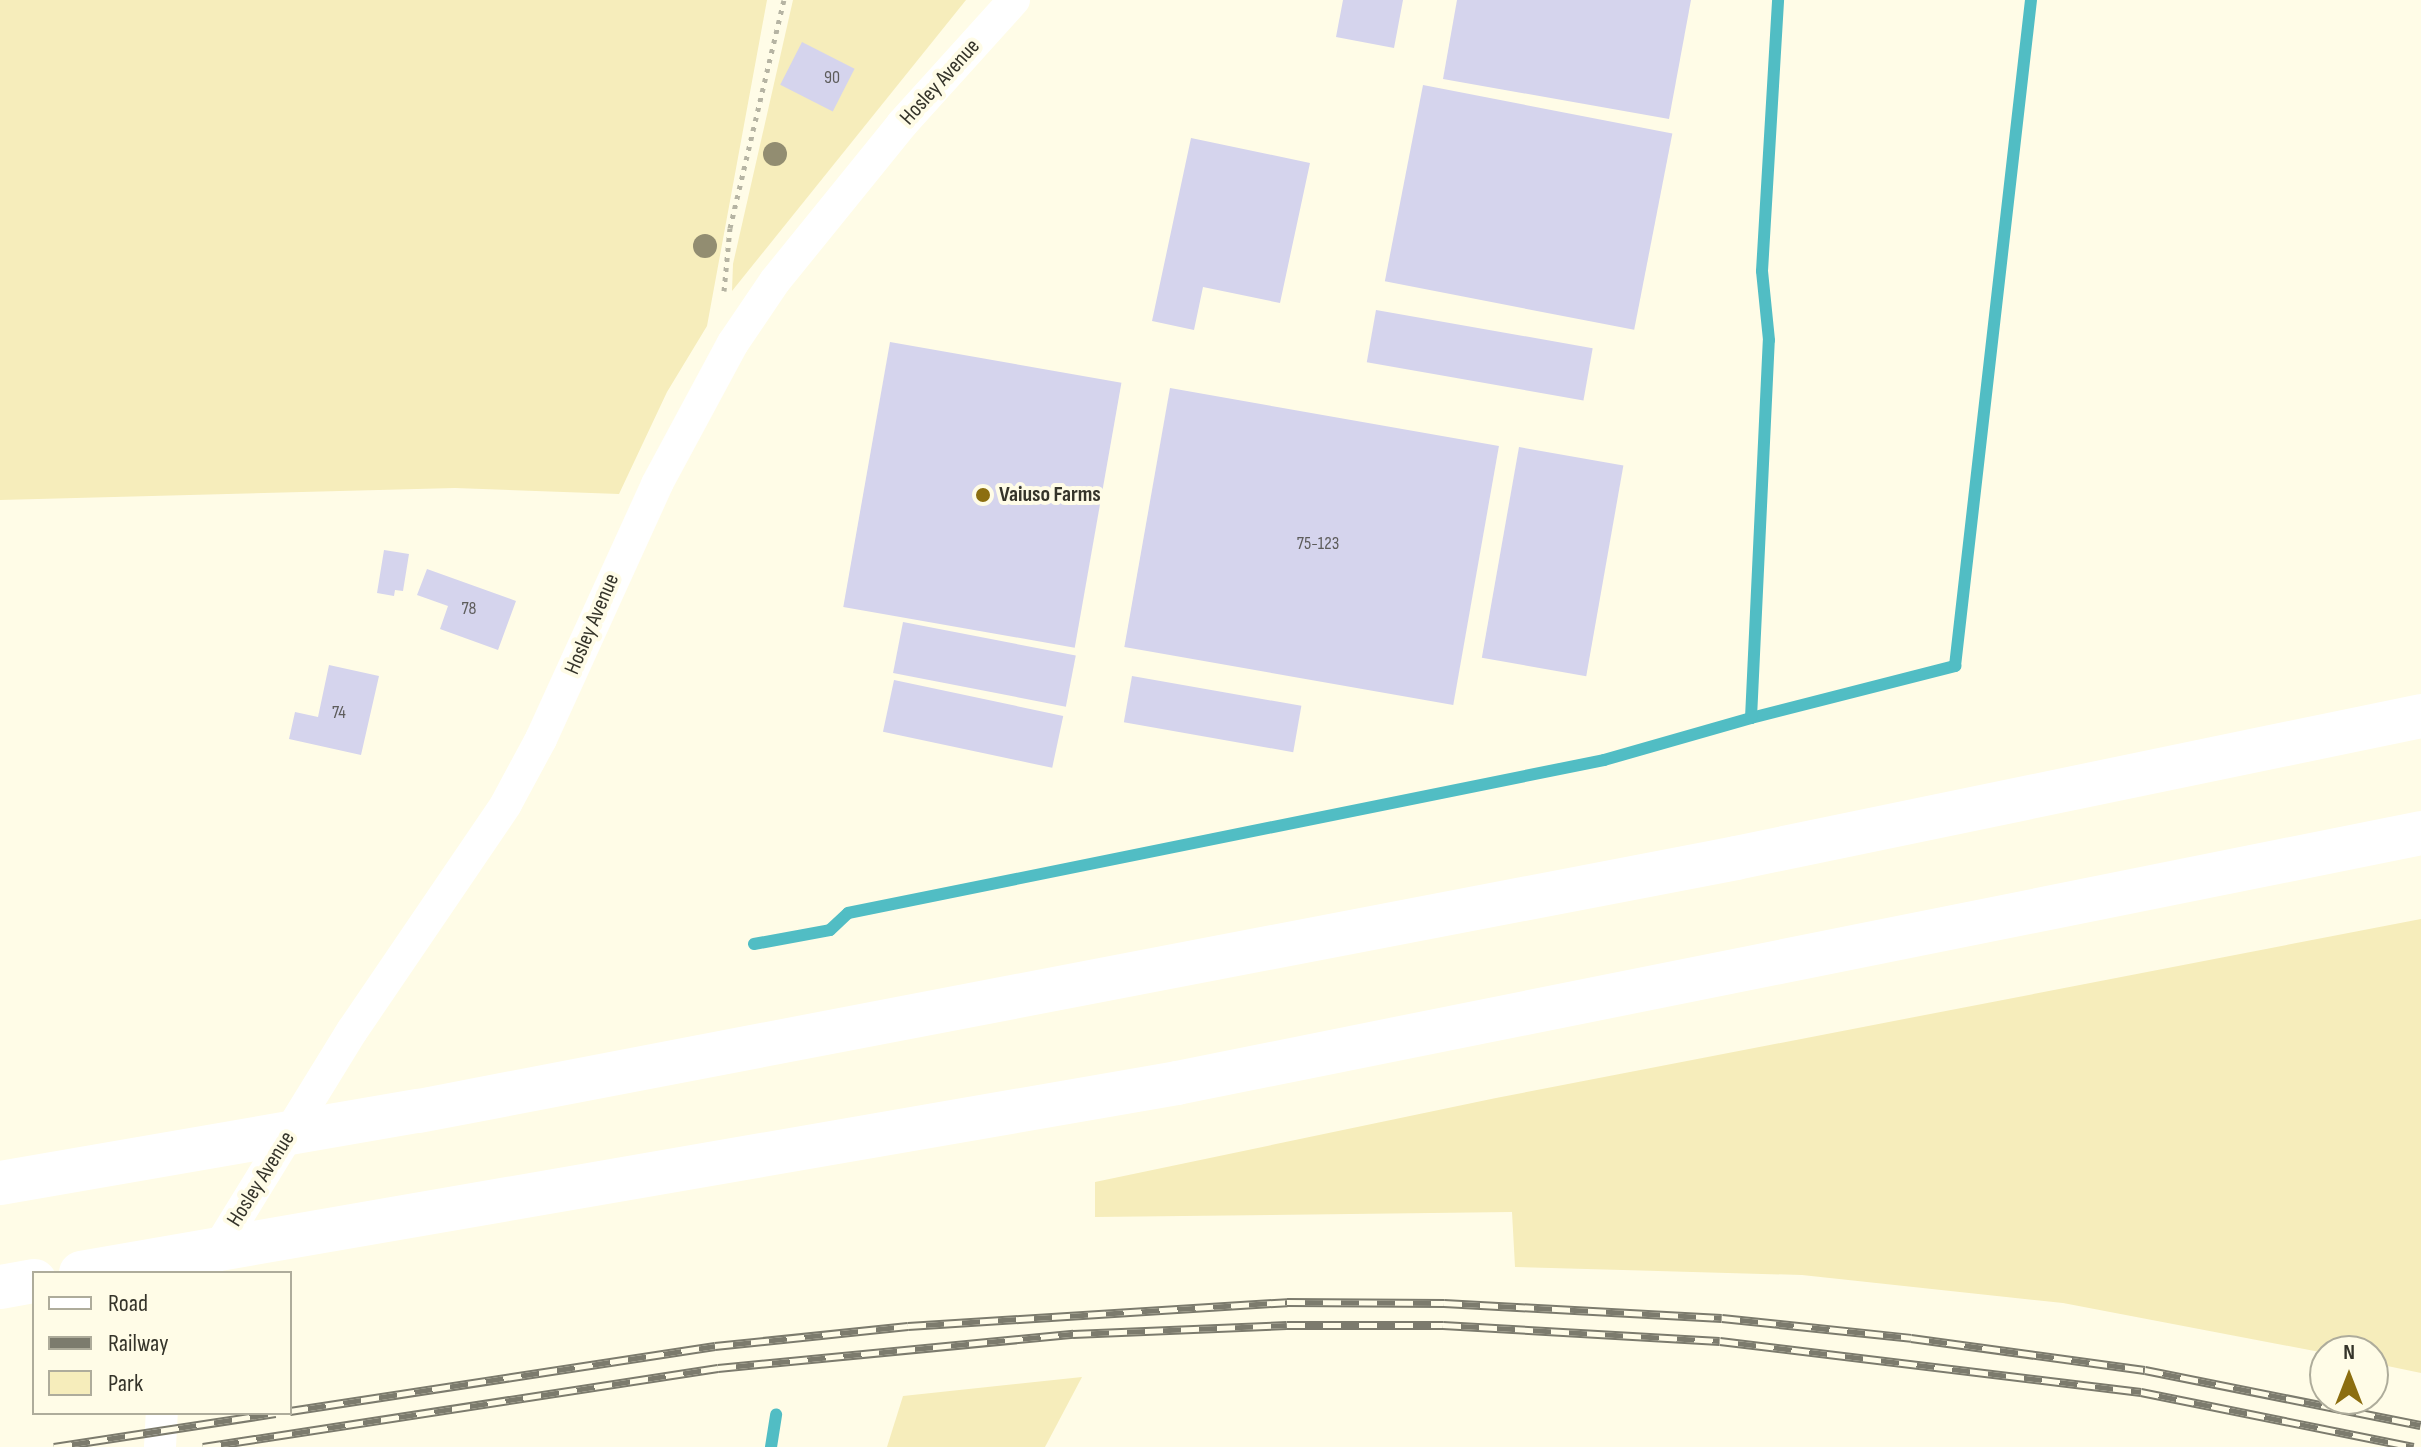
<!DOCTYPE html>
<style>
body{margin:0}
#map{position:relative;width:2421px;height:1447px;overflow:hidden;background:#fffce7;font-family:"Sofia Sans Condensed",sans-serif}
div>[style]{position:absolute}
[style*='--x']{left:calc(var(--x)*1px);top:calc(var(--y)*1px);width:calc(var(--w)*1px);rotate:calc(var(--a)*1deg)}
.green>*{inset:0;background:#f6edbb}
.stream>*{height:12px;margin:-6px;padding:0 6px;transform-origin:6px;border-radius:6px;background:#51bdc4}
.building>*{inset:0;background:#d5d4ed;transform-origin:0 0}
.path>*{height:5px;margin-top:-2.5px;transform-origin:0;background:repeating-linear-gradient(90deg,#b6b4a3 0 4px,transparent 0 10px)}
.street>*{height:32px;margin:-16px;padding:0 16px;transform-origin:16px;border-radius:16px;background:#fff}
.highway>*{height:44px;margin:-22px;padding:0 22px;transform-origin:22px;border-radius:22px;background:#fff}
.rail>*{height:9px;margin-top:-4.5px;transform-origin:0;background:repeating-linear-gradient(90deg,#fffce7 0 18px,#7c7b6d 0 36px);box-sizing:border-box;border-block:2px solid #7c7b6d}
.trees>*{width:24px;height:24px;margin:-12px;border-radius:50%;background:#928d71}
.dots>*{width:22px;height:22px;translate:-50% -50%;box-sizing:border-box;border:4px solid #fffce7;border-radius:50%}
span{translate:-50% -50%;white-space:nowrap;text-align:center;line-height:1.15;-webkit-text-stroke:8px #fffce7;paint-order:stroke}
.number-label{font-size:18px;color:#5d5c5b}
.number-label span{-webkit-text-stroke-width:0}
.street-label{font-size:22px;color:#35342a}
.poi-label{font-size:22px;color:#35342a;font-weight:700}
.left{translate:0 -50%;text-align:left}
.legend{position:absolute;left:32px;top:1271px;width:260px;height:144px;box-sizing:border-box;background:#fffce7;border:2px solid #aeac9b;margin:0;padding:10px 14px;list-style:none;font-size:24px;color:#35342a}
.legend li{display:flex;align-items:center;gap:16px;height:40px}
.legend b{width:40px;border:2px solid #aeac9b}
.north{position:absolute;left:2309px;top:1335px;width:80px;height:80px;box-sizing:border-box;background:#fffce7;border:2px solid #aeac9b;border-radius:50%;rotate:0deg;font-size:22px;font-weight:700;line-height:32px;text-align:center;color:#35342a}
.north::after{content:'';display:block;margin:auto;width:28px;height:36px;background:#8c6e10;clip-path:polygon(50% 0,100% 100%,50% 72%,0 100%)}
</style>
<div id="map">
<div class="green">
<div style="clip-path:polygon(0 0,767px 0,707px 326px,667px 392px,619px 494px,455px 488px,0 500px)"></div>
<div style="clip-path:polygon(793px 0,966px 0,732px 291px,733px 264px)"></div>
<div style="clip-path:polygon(2421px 919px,2421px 1373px,2373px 1363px,2373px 1351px,2325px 1353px,2063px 1303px,1802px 1275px,1515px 1267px,1512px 1212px,1095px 1217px,1095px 1182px,1496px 1098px)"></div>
<div style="clip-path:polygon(1082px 1377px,1045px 1447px,887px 1447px,903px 1396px)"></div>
</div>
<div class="stream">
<div style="--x:1751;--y:718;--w:211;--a:-14.3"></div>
<div style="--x:1955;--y:666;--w:670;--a:-83.49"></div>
<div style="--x:754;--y:944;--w:77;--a:-10.4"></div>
<div style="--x:830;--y:930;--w:25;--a:-43"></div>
<div style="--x:848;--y:913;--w:771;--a:-11.44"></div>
<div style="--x:1604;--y:760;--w:153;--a:-15.9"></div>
<div style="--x:1751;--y:718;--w:378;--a:-87.3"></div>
<div style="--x:1769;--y:340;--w:69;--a:-95.8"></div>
<div style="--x:1762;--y:271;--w:271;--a:-86.6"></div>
<div style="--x:771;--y:1447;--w:33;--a:-81"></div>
</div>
<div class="building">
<div style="clip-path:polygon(1343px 0,1403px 0,1394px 48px,1336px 37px)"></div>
<div style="clip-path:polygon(1457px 0,1691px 0,1669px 119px,1443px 79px)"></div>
<div style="left:802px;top:42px;width:59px;height:48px;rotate:27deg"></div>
<div style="left:1423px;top:85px;width:254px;height:200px;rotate:11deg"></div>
<div style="clip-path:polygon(1191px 138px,1310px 163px,1280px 303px,1203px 287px,1194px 330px,1152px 321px)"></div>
<div style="left:1376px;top:310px;width:220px;height:53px;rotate:10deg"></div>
<div style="left:890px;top:342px;width:235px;height:269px;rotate:10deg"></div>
<div style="left:1170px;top:388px;width:334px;height:263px;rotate:10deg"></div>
<div style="left:1519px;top:447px;width:106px;height:214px;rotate:10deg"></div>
<div style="clip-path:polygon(384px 550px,409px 554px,403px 591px,395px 590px,394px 596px,377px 593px)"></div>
<div style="clip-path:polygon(427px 569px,516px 601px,498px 650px,440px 629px,448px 606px,417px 595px)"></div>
<div style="left:903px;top:622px;width:176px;height:52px;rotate:11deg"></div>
<div style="clip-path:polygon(329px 665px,379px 676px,361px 755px,289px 739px,295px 712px,318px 717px)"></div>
<div style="left:1132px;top:676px;width:172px;height:47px;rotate:10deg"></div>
<div style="left:894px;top:680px;width:173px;height:53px;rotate:12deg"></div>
</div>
<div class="path">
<div style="--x:724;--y:291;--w:63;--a:-84.6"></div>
<div style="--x:730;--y:228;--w:234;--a:-76.7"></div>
</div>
<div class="street">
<div style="--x:211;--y:1260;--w:269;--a:-58.4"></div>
<div style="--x:352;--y:1031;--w:274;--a:-55.8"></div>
<div style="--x:506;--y:804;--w:74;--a:-61.7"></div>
<div style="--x:541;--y:739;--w:280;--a:-65.5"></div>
<div style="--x:657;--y:484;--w:160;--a:-61.7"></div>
<div style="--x:733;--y:343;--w:75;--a:-55.9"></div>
<div style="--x:775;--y:281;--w:202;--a:-51"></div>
<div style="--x:902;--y:124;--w:167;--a:-47.9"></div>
<div style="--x:160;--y:1447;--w:34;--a:-87"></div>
</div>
<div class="highway">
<div style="--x:0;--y:1183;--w:425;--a:-9.8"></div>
<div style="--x:419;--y:1111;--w:1341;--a:-10.87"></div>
<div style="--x:1736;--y:858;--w:700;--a:-11.71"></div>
<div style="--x:81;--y:1273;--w:1112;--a:-9.83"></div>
<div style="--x:1177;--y:1083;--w:1269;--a:-11.36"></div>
<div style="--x:0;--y:1287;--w:35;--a:-10"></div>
</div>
<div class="rail">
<div style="--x:290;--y:1411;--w:430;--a:-8.7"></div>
<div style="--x:715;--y:1346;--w:194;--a:-5.9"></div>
<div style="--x:908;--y:1326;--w:380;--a:-3.6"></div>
<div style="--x:1287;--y:1302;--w:157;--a:0.4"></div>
<div style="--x:1444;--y:1303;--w:278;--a:3.1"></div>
<div style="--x:1722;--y:1318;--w:190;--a:6"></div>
<div style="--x:1911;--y:1338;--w:236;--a:7.8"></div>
<div style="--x:2145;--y:1370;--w:281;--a:11.3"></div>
<div style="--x:54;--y:1447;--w:224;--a:-8.7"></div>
<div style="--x:203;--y:1447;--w:521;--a:-8.72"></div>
<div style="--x:718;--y:1368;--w:357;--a:-5.5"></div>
<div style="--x:1073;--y:1334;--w:214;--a:-2.4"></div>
<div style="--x:1287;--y:1325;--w:156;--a:0"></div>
<div style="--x:1443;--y:1325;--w:277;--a:3.3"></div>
<div style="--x:1720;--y:1341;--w:424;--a:6.9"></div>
<div style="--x:2141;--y:1392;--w:278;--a:11.4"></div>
</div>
<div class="trees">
<div style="left:775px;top:154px"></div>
<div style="left:705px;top:246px"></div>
</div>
<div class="dots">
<div style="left:983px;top:495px;background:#8c6e10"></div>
</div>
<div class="number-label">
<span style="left:832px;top:78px">90</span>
<span style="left:1318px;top:544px">75-123</span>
<span style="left:469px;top:609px">78</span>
<span style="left:339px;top:713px">74</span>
</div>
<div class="street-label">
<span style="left:940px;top:82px;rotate:-48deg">Hosley Avenue</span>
<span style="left:592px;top:624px;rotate:-67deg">Hosley Avenue</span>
<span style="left:261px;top:1179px;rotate:-58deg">Hosley Avenue</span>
</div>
<div class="poi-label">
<span class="left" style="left:999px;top:495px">Vaiuso Farms</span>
</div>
<ul class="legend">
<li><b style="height:10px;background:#fff"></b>Road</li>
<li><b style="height:10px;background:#7c7b6d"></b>Railway</li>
<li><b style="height:22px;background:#f6edbb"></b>Park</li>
</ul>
<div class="north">N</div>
</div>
